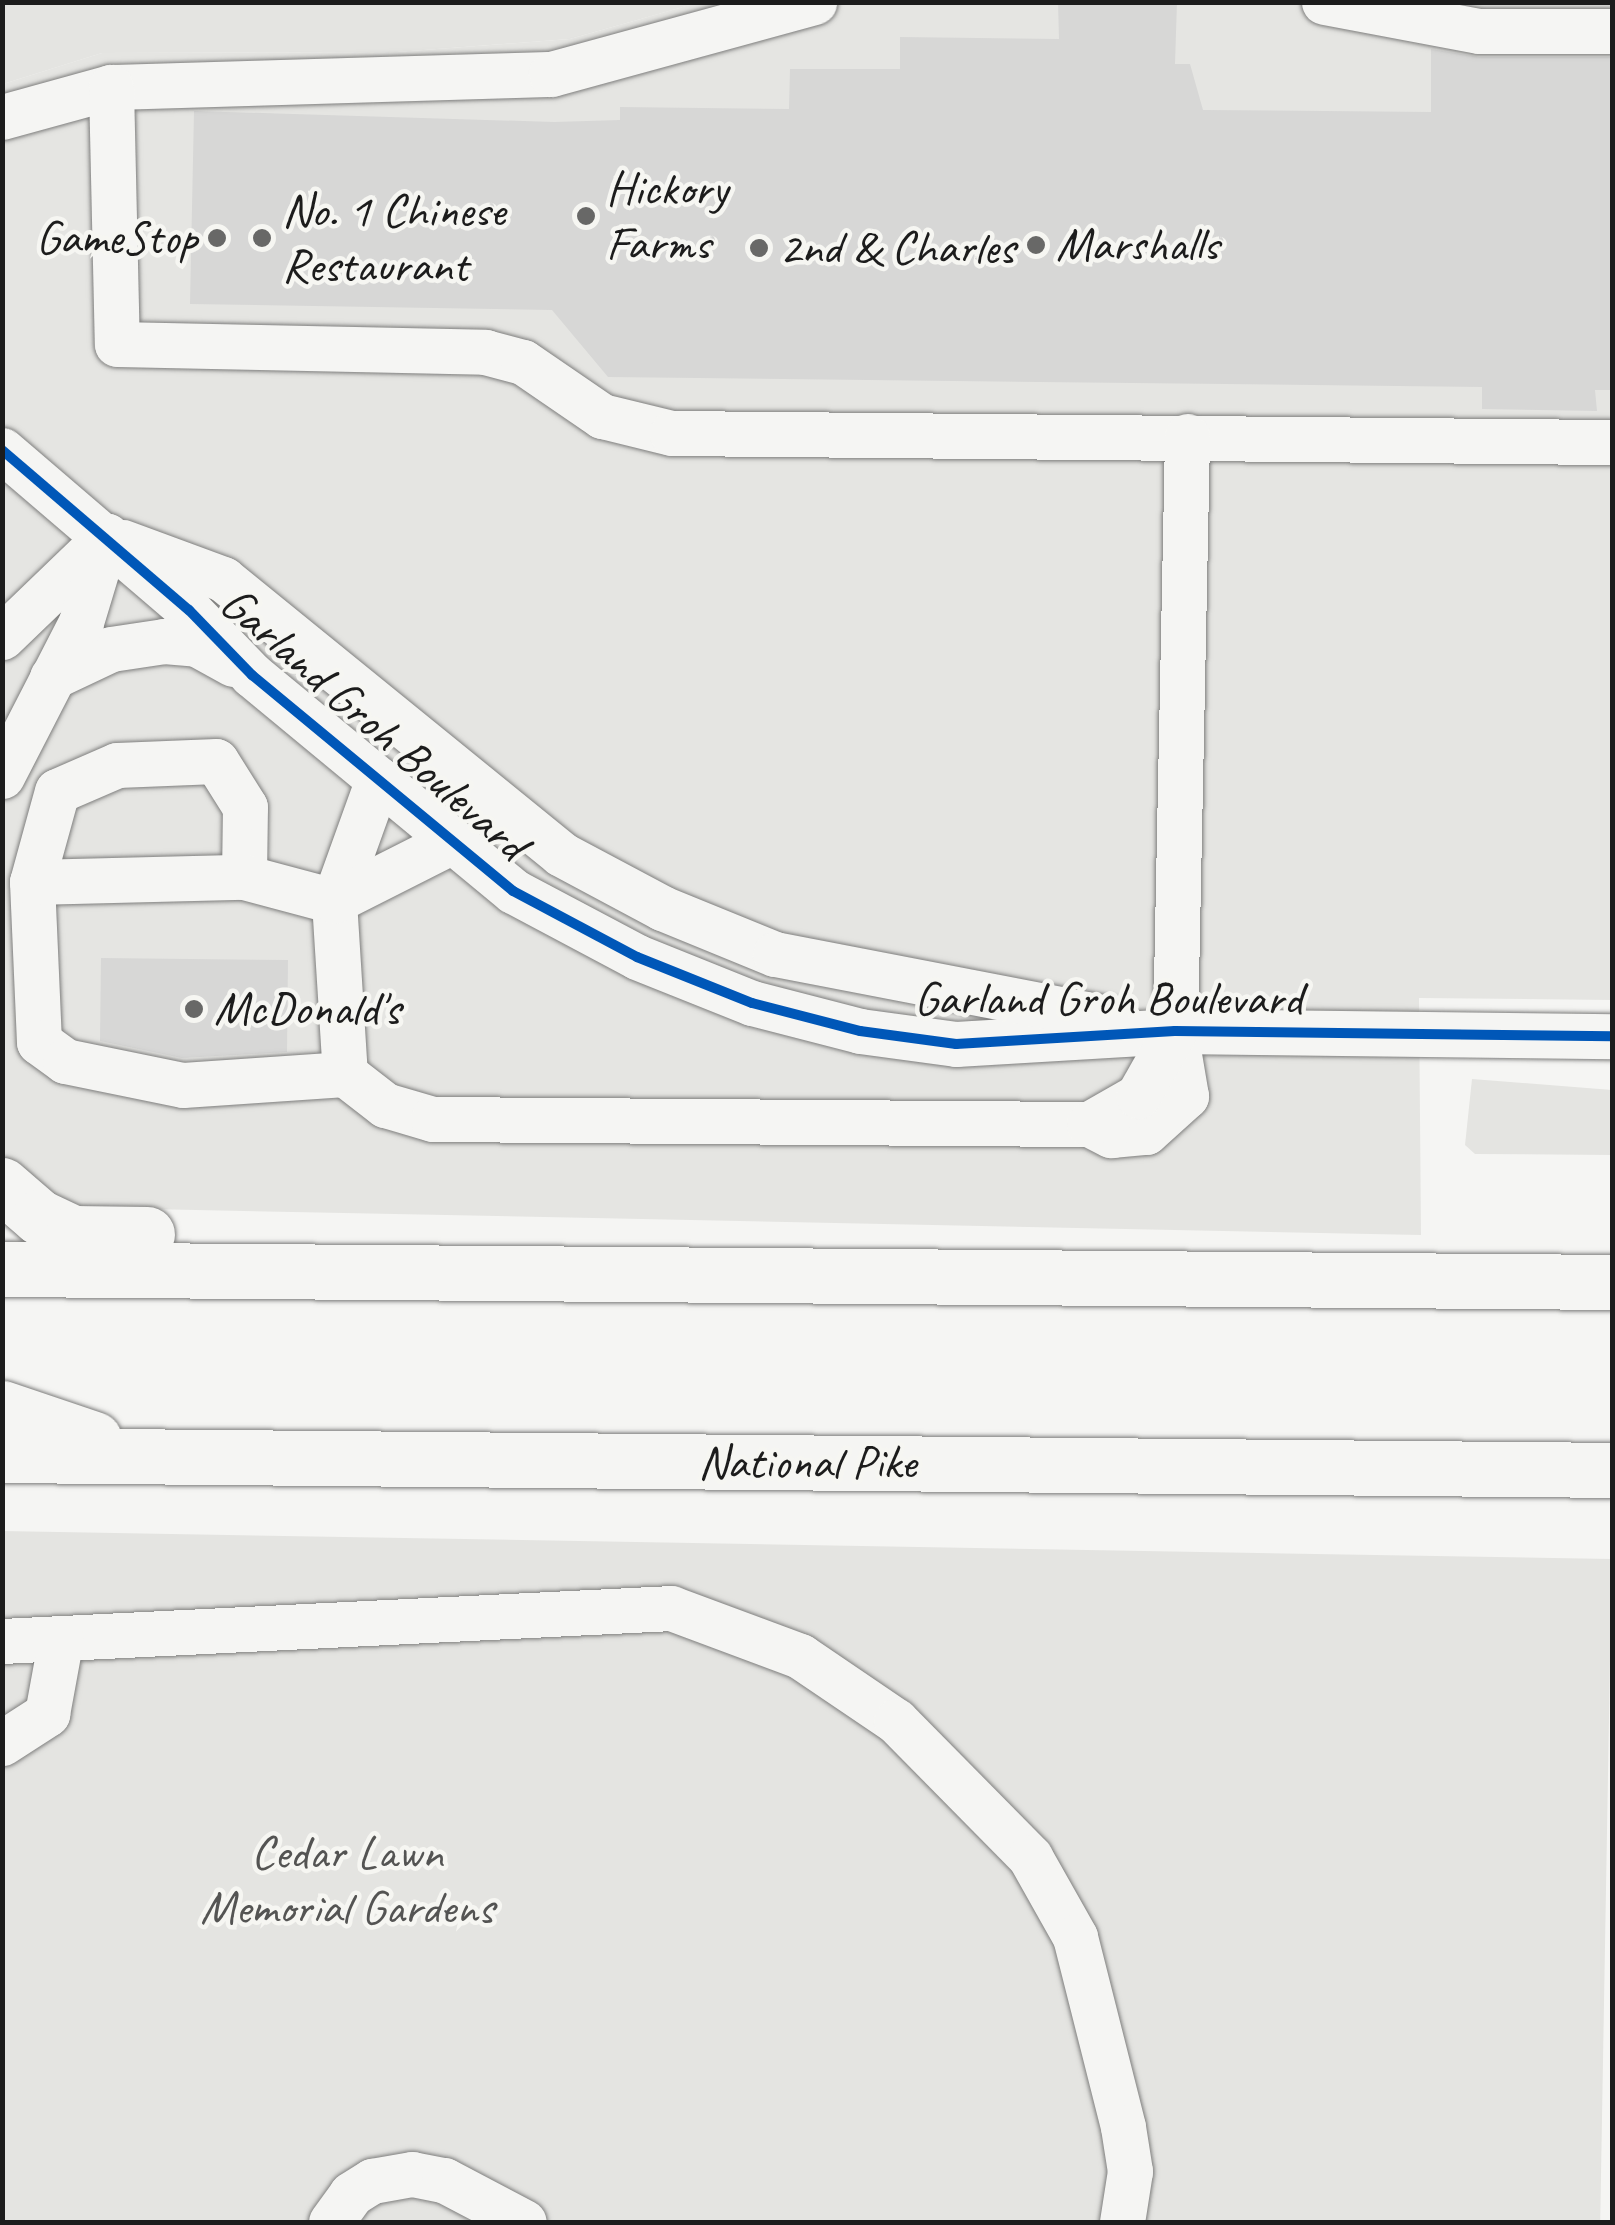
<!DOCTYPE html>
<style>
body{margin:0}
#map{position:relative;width:1615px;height:2225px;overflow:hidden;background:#f5f5f3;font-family:Caveat,sans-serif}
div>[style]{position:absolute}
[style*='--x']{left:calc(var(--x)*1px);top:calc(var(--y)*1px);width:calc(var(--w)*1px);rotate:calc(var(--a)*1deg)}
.built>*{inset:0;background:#e5e5e2}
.green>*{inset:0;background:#e4e4e1;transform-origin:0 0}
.building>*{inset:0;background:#d7d7d6}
.roads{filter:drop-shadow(0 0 2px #7e7e7d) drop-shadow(0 0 2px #7e7e7d)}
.minor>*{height:45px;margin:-22.5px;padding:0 22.5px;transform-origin:22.5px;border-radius:22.5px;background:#f5f5f3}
.major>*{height:55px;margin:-27.5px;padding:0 27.5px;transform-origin:27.5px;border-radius:27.5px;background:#f5f5f3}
.cycleway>*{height:10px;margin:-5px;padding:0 5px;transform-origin:5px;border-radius:5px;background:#0057b8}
.dots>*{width:28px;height:28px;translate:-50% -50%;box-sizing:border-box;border:5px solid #f6f6f2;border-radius:50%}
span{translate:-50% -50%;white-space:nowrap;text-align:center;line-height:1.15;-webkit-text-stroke:9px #f6f6f2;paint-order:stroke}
.poi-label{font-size:48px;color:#1c1c1c}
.left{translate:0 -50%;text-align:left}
.right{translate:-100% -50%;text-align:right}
.street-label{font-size:48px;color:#1c1c1c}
.park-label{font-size:48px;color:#545453}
.frame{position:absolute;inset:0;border:5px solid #1c1c1c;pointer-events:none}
</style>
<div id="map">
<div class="built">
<div style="clip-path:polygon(697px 3px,1612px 3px,1612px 1000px,1419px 998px,1421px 1235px,3px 1206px,3px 84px,102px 53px,397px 52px,570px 39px)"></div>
</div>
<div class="green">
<div style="clip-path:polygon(3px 2px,697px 2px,697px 3px,570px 39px,397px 52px,102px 53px,3px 84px)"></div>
<div style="clip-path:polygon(1472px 1079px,1612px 1090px,1612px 1155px,1475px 1154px,1465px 1145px)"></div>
<div style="left:2px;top:1531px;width:1610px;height:691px;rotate:1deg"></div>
</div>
<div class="building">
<div style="clip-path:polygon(1058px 2px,1177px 2px,1175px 64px,1190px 64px,1203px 110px,1431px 112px,1431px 49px,1479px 57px,1612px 57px,1612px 390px,1595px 390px,1597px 411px,1482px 409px,1482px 387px,608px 377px,552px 310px,190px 304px,194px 111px,554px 122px,620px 120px,620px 107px,789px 109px,790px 69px,900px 69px,900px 37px,1059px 39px)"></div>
<div style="clip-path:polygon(101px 958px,288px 960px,287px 1052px,182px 1058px,100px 1041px)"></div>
</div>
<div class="roads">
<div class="minor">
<div style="--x:1324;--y:2;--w:158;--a:10.6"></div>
<div style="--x:1479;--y:31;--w:133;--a:0"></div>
<div style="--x:111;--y:87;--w:440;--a:-1.7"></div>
<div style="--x:551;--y:74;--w:273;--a:-15.3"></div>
<div style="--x:2;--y:117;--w:113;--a:-15.4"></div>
<div style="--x:111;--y:87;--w:257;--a:88.7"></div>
<div style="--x:117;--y:344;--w:368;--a:1.2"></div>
<div style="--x:485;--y:352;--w:39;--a:15"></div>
<div style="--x:523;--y:362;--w:96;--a:34.4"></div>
<div style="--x:602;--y:416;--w:72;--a:13.7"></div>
<div style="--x:672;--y:433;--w:940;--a:0.55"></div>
<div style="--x:2;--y:450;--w:246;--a:40.6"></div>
<div style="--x:189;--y:610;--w:91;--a:45.9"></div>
<div style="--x:252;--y:675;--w:339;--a:39.6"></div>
<div style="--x:513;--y:891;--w:140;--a:28"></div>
<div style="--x:637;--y:957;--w:124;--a:21.8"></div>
<div style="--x:752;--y:1003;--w:112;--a:14.5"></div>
<div style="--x:860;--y:1031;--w:97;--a:7.7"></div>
<div style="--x:956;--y:1044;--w:219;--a:-3.4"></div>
<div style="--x:1175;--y:1031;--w:437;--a:0.7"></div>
<div style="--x:123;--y:542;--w:107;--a:20.3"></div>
<div style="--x:223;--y:579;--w:436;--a:39.1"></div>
<div style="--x:561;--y:854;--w:115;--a:28.1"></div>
<div style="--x:662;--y:908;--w:122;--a:22.2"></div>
<div style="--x:775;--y:954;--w:337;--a:10.9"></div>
<div style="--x:2;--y:637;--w:146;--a:-43.9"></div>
<div style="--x:52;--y:677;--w:65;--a:-25.4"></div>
<div style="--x:111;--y:649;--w:54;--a:-8.6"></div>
<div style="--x:164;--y:641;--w:33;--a:5"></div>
<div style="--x:197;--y:644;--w:41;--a:29.1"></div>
<div style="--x:2;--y:776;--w:173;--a:-62.8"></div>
<div style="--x:81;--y:622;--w:90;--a:-73.2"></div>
<div style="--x:378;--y:779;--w:130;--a:109.8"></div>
<div style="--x:334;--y:901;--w:173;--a:86.4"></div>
<div style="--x:345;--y:1074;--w:51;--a:37.8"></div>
<div style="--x:385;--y:1105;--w:50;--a:16.3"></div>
<div style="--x:433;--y:1119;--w:656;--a:0.44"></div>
<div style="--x:1089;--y:1124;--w:25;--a:27"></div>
<div style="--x:1111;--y:1135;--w:35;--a:-5"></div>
<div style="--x:1146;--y:1132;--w:54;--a:-42"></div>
<div style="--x:1186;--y:1096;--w:66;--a:-99.6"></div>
<div style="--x:1175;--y:1031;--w:595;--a:-88.84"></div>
<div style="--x:244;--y:877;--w:70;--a:-89.2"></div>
<div style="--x:245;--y:807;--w:54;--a:-122.2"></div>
<div style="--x:216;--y:761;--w:99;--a:177.7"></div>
<div style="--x:117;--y:765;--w:65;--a:156.6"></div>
<div style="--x:57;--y:791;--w:94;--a:105.4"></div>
<div style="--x:32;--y:882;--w:160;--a:87.5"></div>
<div style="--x:39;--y:1042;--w:32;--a:36"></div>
<div style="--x:65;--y:1061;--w:120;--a:11.5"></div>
<div style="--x:183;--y:1085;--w:162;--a:-3.9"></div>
<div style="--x:32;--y:882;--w:212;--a:-1.4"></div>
<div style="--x:244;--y:877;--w:93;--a:14.9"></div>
<div style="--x:334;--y:901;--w:133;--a:-26.8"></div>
<div style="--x:1089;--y:1124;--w:56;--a:-29.7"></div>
<div style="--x:1138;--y:1096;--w:75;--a:-60.4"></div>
<div style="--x:2;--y:1641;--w:670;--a:-2.82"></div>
<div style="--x:671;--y:1608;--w:138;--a:20.4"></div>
<div style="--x:800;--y:1656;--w:116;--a:34.1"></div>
<div style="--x:896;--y:1721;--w:191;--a:45.4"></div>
<div style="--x:1030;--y:1857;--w:92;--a:60.6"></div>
<div style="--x:1075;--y:1937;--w:196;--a:75.8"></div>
<div style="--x:1123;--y:2127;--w:45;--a:81"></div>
<div style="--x:1130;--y:2171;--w:52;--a:98.9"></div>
<div style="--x:2;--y:1743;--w:54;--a:-32.8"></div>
<div style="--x:47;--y:1714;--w:77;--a:-79.6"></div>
<div style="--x:331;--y:2222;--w:34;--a:-54"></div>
<div style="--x:351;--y:2194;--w:25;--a:-32"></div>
<div style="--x:372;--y:2181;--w:41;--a:-9.9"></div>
<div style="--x:412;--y:2174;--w:33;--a:11"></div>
<div style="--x:444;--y:2180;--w:90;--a:27.7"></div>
</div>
<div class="major">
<div style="--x:2;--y:1185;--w:49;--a:40.9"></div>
<div style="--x:39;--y:1217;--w:38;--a:25"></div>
<div style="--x:73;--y:1233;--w:74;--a:0.8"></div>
<div style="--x:2;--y:1269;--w:1610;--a:0.46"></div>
<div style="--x:2;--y:1408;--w:97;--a:18.6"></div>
<div style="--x:2;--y:1455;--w:1610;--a:0.53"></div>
</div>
</div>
<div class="cycleway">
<div style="--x:2;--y:450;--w:246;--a:40.6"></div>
<div style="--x:189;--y:610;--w:91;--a:45.9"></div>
<div style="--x:252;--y:675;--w:339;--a:39.6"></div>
<div style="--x:513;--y:891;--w:140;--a:28"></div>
<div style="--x:637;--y:957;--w:124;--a:21.8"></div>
<div style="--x:752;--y:1003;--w:112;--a:14.5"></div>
<div style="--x:860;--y:1031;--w:97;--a:7.7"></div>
<div style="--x:956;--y:1044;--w:219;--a:-3.4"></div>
<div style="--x:1175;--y:1031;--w:437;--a:0.7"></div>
</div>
<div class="dots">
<div style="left:586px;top:216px;background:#686867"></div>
<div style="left:217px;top:238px;background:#686867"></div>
<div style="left:262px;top:238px;background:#686867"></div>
<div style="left:1036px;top:245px;background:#686867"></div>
<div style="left:759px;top:248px;background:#686867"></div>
<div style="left:194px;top:1009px;background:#686867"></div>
</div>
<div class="poi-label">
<span class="left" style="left:606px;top:216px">Hickory<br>Farms</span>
<span class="left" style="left:282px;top:238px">No. 1 Chinese<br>Restaurant</span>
<span class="right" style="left:197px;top:238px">GameStop</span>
<span class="left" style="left:1056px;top:245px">Marshalls</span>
<span class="left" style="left:779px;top:248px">2nd &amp; Charles</span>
<span class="left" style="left:214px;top:1009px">McDonald's</span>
</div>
<div class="street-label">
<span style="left:374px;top:723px;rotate:41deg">Garland Groh Boulevard</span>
<span style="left:1108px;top:999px">Garland Groh Boulevard</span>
<span style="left:807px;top:1463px">National Pike</span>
</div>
<div class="park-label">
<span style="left:347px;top:1880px">Cedar Lawn<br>Memorial Gardens</span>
</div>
<div class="frame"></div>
</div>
